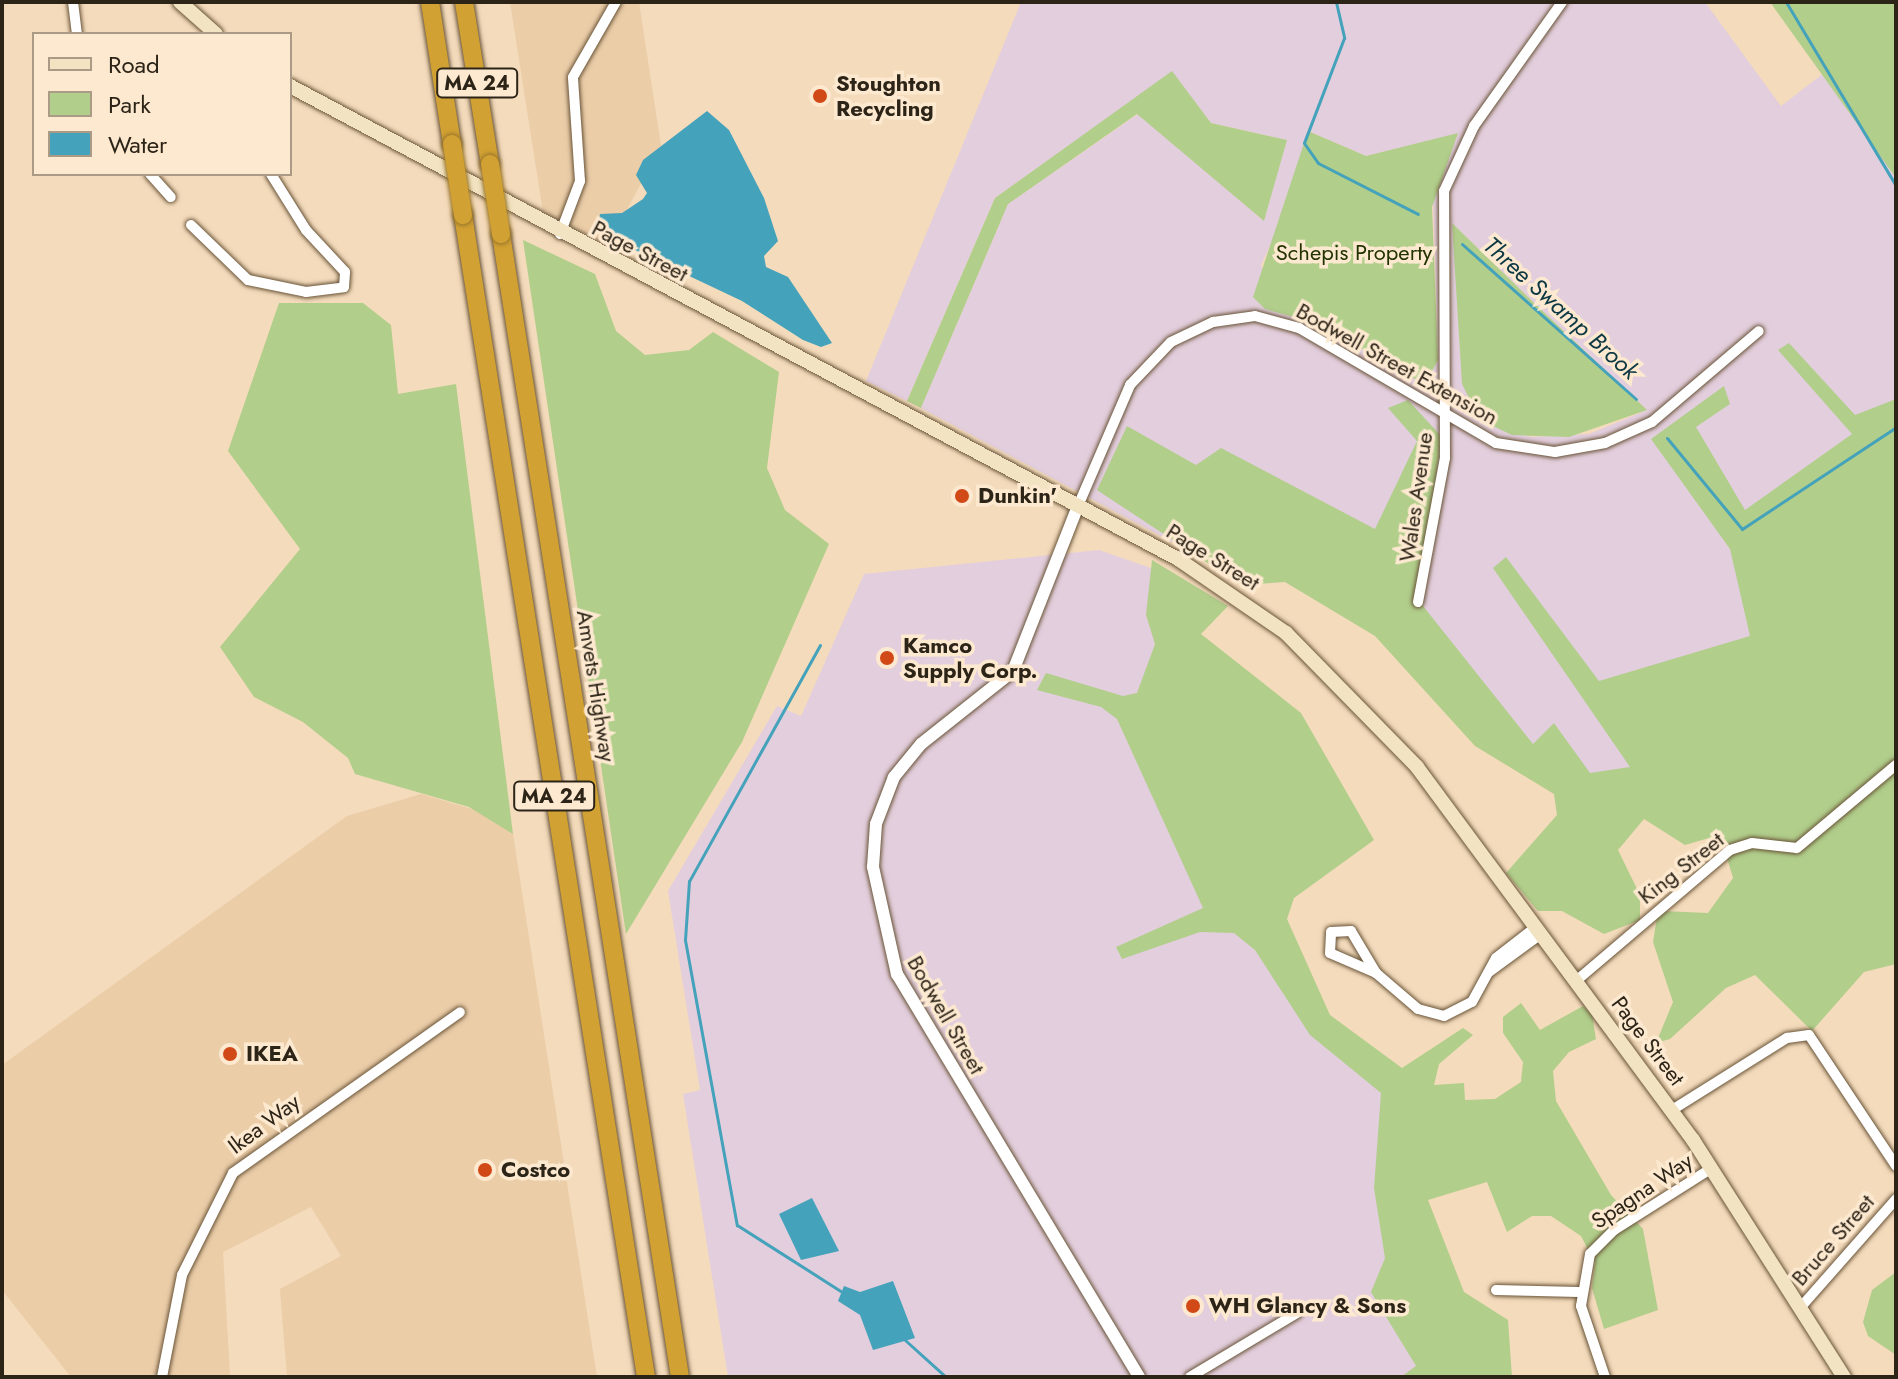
<!DOCTYPE html>
<style>
body{margin:0}
#map{position:relative;width:1898px;height:1379px;overflow:hidden;background:#f4dbbc;font-family:Jost,sans-serif}
div>[style]{position:absolute}
[style*='--x']{left:calc(var(--x)*1px);top:calc(var(--y)*1px);width:calc(var(--w)*1px);rotate:calc(var(--a)*1deg)}
.built>*{inset:0;background:#ebcda8}
.industrial>*{inset:0;background:#e3cedd}
.green>*{inset:0;background:#b1ce8b}
.water>*{inset:0;background:#44a2bb}
.stream>*{height:3px;margin:-1.5px;padding:0 1.5px;transform-origin:1.5px;border-radius:1.5px;background:#44a2bb}
.roads{filter:drop-shadow(0 0 2px #695438) drop-shadow(0 0 2px #695438)}
.minor>*{height:10px;margin:-5px;padding:0 5px;transform-origin:5px;border-radius:5px;background:#fff}
.tertiary>*{height:12px;margin:-6px;padding:0 6px;transform-origin:6px;border-radius:6px;background:#fff}
.secondary>*{height:14px;margin:-7px;padding:0 7px;transform-origin:7px;border-radius:7px;background:#f2e3c2}
.motorway>*{height:18px;margin:-9px;padding:0 9px;transform-origin:9px;border-radius:9px;background:#d2a133}
.bridges{filter:drop-shadow(0 0 2px #98752a) drop-shadow(0 0 2px #98752a)}
.motorway-bridge>*{height:18px;margin:-9px;padding:0 9px;transform-origin:9px;border-radius:9px;background:#d2a133}
.dots>*{width:22px;height:22px;translate:-50% -50%;box-sizing:border-box;border:4px solid #fde9d0;border-radius:50%}
span{translate:-50% -50%;white-space:nowrap;text-align:center;line-height:1.15;-webkit-text-stroke:7px #fde9d0;paint-order:stroke}
.shield-label span{padding:2px 6px;background:#fde9d0;border:2px solid;border-radius:6px;-webkit-text-stroke-width:0}
.shield-label{font-size:20px;color:#2d2418;font-weight:700}
.poi-label{font-size:22px;color:#2d2418;font-weight:700}
.left{translate:0 -50%;text-align:left}
.street-label{font-size:22px;color:#2d2418}
.park-label{font-size:22px;color:#223301}
.water-label{font-size:24px;color:#0c3843;font-style:italic}
.frame{position:absolute;inset:0;border:4px solid #2d2418;pointer-events:none}
.legend{position:absolute;left:32px;top:32px;width:260px;height:144px;box-sizing:border-box;background:#fde9d0;border:2px solid #aa9a86;margin:0;padding:10px 14px;list-style:none;font-size:24px;color:#2d2418}
.legend li{display:flex;align-items:center;gap:16px;height:40px}
.legend b{width:40px;border:2px solid #aa9a86}
</style>
<div id="map">
<div class="built">
<div style="clip-path:polygon(510px 2px,639px 2px,661px 146px,608px 245px,543px 212px)"></div>
<div style="clip-path:polygon(421px 794px,482px 812px,513px 834px,597px 1377px,287px 1377px,280px 1289px,341px 1256px,311px 1207px,223px 1252px,230px 1377px,71px 1377px,2px 1290px,2px 1065px,347px 816px)"></div>
</div>
<div class="industrial">
<div style="clip-path:polygon(evenodd,1021px 2px,1705px 2px,1781px 106px,1838px 62px,1896px 2px,1896px 448px,1791px 652px,1691px 751px,1607px 811px,1537px 764px,1211px 469px,1172px 542px,921px 408px,1008px 204px,1138px 114px,1264px 221px,1286px 140px,1211px 123px,1172px 72px,995px 198px,907px 401px,866px 381px,1021px 2px,1308px 131px,1366px 156px,1457px 134px,1433px 201px,1438px 360px,1428px 378px,1409px 378px,1337px 332px,1280px 311px,1261px 265px,1289px 206px,1308px 131px,1021px 2px,1453px 224px,1529px 298px,1647px 410px,1589px 434px,1531px 437px,1486px 424px,1453px 224px)"></div>
<div style="clip-path:polygon(1099px 550px,1168px 574px,1175px 687px,1326px 1018px,1404px 1070px,1453px 1377px,728px 1377px,683px 1094px,700px 1090px,668px 891px,777px 706px,801px 716px,864px 574px)"></div>
</div>
<div class="green">
<div style="clip-path:polygon(1770px 2px,1896px 2px,1896px 178px)"></div>
<div style="clip-path:polygon(1172px 71px,1211px 123px,1287px 140px,1264px 221px,1137px 114px,1008px 204px,921px 408px,907px 401px,995px 198px)"></div>
<div style="clip-path:polygon(1308px 131px,1366px 156px,1458px 133px,1432px 207px,1438px 360px,1428px 378px,1410px 379px,1323px 325px,1265px 309px,1253px 297px)"></div>
<div style="clip-path:polygon(1452px 223px,1529px 298px,1647px 410px,1569px 437px,1512px 435px,1480px 420px,1462px 384px)"></div>
<div style="clip-path:polygon(523px 240px,595px 274px,616px 331px,645px 355px,689px 350px,713px 332px,779px 372px,767px 468px,785px 510px,829px 544px,742px 742px,626px 934px)"></div>
<div style="clip-path:polygon(279px 303px,363px 303px,391px 325px,398px 394px,456px 384px,513px 834px,469px 807px,355px 774px,348px 758px,303px 722px,254px 697px,220px 647px,300px 549px,228px 451px)"></div>
<div style="clip-path:polygon(1789px 343px,1855px 415px,1896px 399px,1896px 964px,1864px 972px,1812px 1031px,1755px 975px,1726px 988px,1670px 1039px,1656px 1043px,1673px 1002px,1653px 942px,1657px 917px,1662px 911px,1708px 913px,1733px 878px,1723px 844px,1709px 838px,1685px 845px,1644px 819px,1618px 850px,1640px 895px,1640px 920px,1604px 934px,1562px 911px,1538px 911px,1506px 873px,1557px 815px,1554px 794px,1475px 746px,1375px 636px,1285px 582px,1241px 585px,1097px 490px,1127px 426px,1196px 465px,1221px 448px,1375px 529px,1417px 441px,1388px 408px,1408px 400px,1441px 436px,1423px 606px,1533px 744px,1554px 723px,1590px 773px,1630px 767px,1493px 568px,1506px 557px,1599px 681px,1750px 636px,1730px 549px,1651px 439px,1724px 386px,1730px 404px,1696px 427px,1745px 510px,1852px 434px,1778px 350px)"></div>
<div style="clip-path:polygon(1152px 560px,1228px 606px,1201px 634px,1301px 713px,1374px 840px,1294px 898px,1287px 919px,1330px 1015px,1402px 1068px,1463px 1028px,1473px 1035px,1439px 1064px,1434px 1085px,1464px 1083px,1465px 1100px,1495px 1099px,1521px 1082px,1523px 1062px,1503px 1033px,1503px 1017px,1521px 1003px,1540px 1030px,1583px 1006px,1592px 1014px,1596px 1039px,1569px 1052px,1553px 1071px,1556px 1101px,1611px 1195px,1643px 1229px,1658px 1310px,1604px 1329px,1592px 1288px,1595px 1263px,1581px 1236px,1551px 1216px,1532px 1216px,1507px 1232px,1487px 1182px,1428px 1200px,1464px 1292px,1508px 1320px,1512px 1377px,1401px 1377px,1416px 1366px,1371px 1292px,1385px 1258px,1374px 1188px,1381px 1093px,1310px 1035px,1255px 950px,1234px 933px,1200px 932px,1122px 959px,1116px 947px,1203px 908px,1117px 719px,1101px 707px,1037px 690px,1046px 673px,1123px 696px,1137px 693px,1155px 644px,1146px 615px)"></div>
<div style="clip-path:polygon(1896px 1272px,1896px 1355px,1868px 1336px,1863px 1322px,1872px 1290px)"></div>
</div>
<div class="water">
<div style="clip-path:polygon(707px 111px,729px 130px,764px 198px,778px 241px,764px 256px,766px 267px,788px 277px,832px 343px,821px 347px,803px 340px,742px 301px,609px 238px,598px 224px,600px 214px,622px 213px,643px 199px,647px 193px,636px 175px,643px 160px)"></div>
<div style="clip-path:polygon(812px 1198px,839px 1251px,801px 1260px,779px 1214px)"></div>
<div style="clip-path:polygon(893px 1281px,915px 1338px,873px 1350px,860px 1315px,838px 1301px,844px 1286px,860px 1292px)"></div>
</div>
<div class="stream">
<div style="--x:1336;--y:2;--w:37;--a:77"></div>
<div style="--x:1344;--y:38;--w:112;--a:110.9"></div>
<div style="--x:1304;--y:143;--w:24;--a:55"></div>
<div style="--x:1318;--y:163;--w:112;--a:27"></div>
<div style="--x:1786;--y:2;--w:214;--a:59.1"></div>
<div style="--x:1462;--y:244;--w:233;--a:41.7"></div>
<div style="--x:1667;--y:438;--w:118;--a:50.5"></div>
<div style="--x:1742;--y:529;--w:185;--a:-33.5"></div>
<div style="--x:820;--y:645;--w:270;--a:119"></div>
<div style="--x:689;--y:881;--w:59;--a:93.9"></div>
<div style="--x:685;--y:940;--w:290;--a:79.7"></div>
<div style="--x:737;--y:1225;--w:125;--a:32.5"></div>
<div style="--x:905;--y:1340;--w:55;--a:42.1"></div>
</div>
<div class="roads">
<div class="minor">
<div style="--x:73;--y:2;--w:32;--a:83"></div>
<div style="--x:150;--y:174;--w:31;--a:48"></div>
<div style="--x:191;--y:225;--w:79;--a:44"></div>
<div style="--x:248;--y:280;--w:59;--a:11.7"></div>
<div style="--x:306;--y:292;--w:38;--a:-7"></div>
<div style="--x:344;--y:287;--w:15;--a:-86"></div>
<div style="--x:345;--y:272;--w:57;--a:-132.9"></div>
<div style="--x:306;--y:230;--w:66;--a:-122"></div>
<div style="--x:560;--y:234;--w:57;--a:-69.3"></div>
<div style="--x:580;--y:181;--w:104;--a:-93.9"></div>
<div style="--x:573;--y:77;--w:86;--a:-60.2"></div>
<div style="--x:1078;--y:506;--w:132;--a:-66.7"></div>
<div style="--x:1130;--y:385;--w:59;--a:-46.4"></div>
<div style="--x:1171;--y:342;--w:47;--a:-25.5"></div>
<div style="--x:1213;--y:322;--w:42;--a:-8.1"></div>
<div style="--x:1255;--y:316;--w:46;--a:15.3"></div>
<div style="--x:1299;--y:328;--w:228;--a:30.3"></div>
<div style="--x:1496;--y:443;--w:60;--a:8.7"></div>
<div style="--x:1555;--y:452;--w:51;--a:-10.2"></div>
<div style="--x:1605;--y:443;--w:51;--a:-24.1"></div>
<div style="--x:1652;--y:422;--w:140;--a:-40.4"></div>
<div style="--x:1418;--y:602;--w:147;--a:-79.4"></div>
<div style="--x:1445;--y:458;--w:267;--a:-90.2"></div>
<div style="--x:1444;--y:191;--w:72;--a:-65.2"></div>
<div style="--x:1474;--y:126;--w:152;--a:-54.6"></div>
<div style="--x:1489;--y:972;--w:64;--a:-36.2"></div>
<div style="--x:1376;--y:973;--w:50;--a:-156.5"></div>
<div style="--x:1330;--y:953;--w:21;--a:-87"></div>
<div style="--x:1331;--y:932;--w:20;--a:-3"></div>
<div style="--x:1351;--y:931;--w:49;--a:59.2"></div>
<div style="--x:1376;--y:973;--w:55;--a:40.6"></div>
<div style="--x:1418;--y:1009;--w:27;--a:15"></div>
<div style="--x:1444;--y:1016;--w:31;--a:-27"></div>
<div style="--x:1472;--y:1002;--w:50;--a:-61.4"></div>
<div style="--x:1496;--y:958;--w:51;--a:-37.8"></div>
<div style="--x:1576;--y:981;--w:202;--a:-40.4"></div>
<div style="--x:1730;--y:850;--w:23;--a:-18"></div>
<div style="--x:1752;--y:843;--w:45;--a:6.3"></div>
<div style="--x:1797;--y:848;--w:129;--a:-40"></div>
<div style="--x:1672;--y:1110;--w:136;--a:-32.1"></div>
<div style="--x:1787;--y:1038;--w:22;--a:-8"></div>
<div style="--x:1809;--y:1035;--w:157;--a:56.4"></div>
<div style="--x:1496;--y:1290;--w:83;--a:1.4"></div>
<div style="--x:1800;--y:1308;--w:145;--a:-48.6"></div>
<div style="--x:162;--y:1377;--w:104;--a:-78.9"></div>
<div style="--x:182;--y:1275;--w:114;--a:-63.4"></div>
<div style="--x:233;--y:1173;--w:278;--a:-35.3"></div>
<div style="--x:1190;--y:1377;--w:125;--a:-30.9"></div>
<div style="--x:1605;--y:1377;--w:75;--a:-108.7"></div>
<div style="--x:1581;--y:1306;--w:53;--a:-80.2"></div>
<div style="--x:1590;--y:1254;--w:34;--a:-45"></div>
<div style="--x:1614;--y:1230;--w:116;--a:-32.3"></div>
</div>
<div class="tertiary">
<div style="--x:1078;--y:506;--w:177;--a:111.5"></div>
<div style="--x:1013;--y:671;--w:117;--a:141.6"></div>
<div style="--x:921;--y:744;--w:43;--a:129.3"></div>
<div style="--x:894;--y:777;--w:50;--a:111"></div>
<div style="--x:876;--y:824;--w:43;--a:94"></div>
<div style="--x:873;--y:867;--w:110;--a:77.4"></div>
<div style="--x:897;--y:974;--w:470;--a:59"></div>
</div>
<div class="secondary">
<div style="--x:180;--y:2;--w:48;--a:41.6"></div>
<div style="--x:290;--y:86;--w:1006;--a:28.04"></div>
<div style="--x:1178;--y:559;--w:131;--a:34.4"></div>
<div style="--x:1286;--y:633;--w:187;--a:45.6"></div>
<div style="--x:1417;--y:767;--w:464;--a:53.5"></div>
<div style="--x:1693;--y:1140;--w:281;--a:57.5"></div>
</div>
<div class="motorway">
<div style="--x:430;--y:2;--w:144;--a:81.2"></div>
<div style="--x:464;--y:2;--w:164;--a:80.9"></div>
<div style="--x:463;--y:215;--w:1176;--a:81.05"></div>
<div style="--x:501;--y:234;--w:1157;--a:81.1"></div>
</div>
</div>
<div class="bridges">
<div class="motorway-bridge">
<div style="--x:452;--y:144;--w:72;--a:81.2"></div>
<div style="--x:490;--y:164;--w:71;--a:81.1"></div>
</div>
</div>
<div class="dots">
<div style="left:820px;top:96px;background:#d04917"></div>
<div style="left:962px;top:496px;background:#d04917"></div>
<div style="left:887px;top:658px;background:#d04917"></div>
<div style="left:230px;top:1054px;background:#d04917"></div>
<div style="left:485px;top:1170px;background:#d04917"></div>
<div style="left:1193px;top:1306px;background:#d04917"></div>
</div>
<div class="shield-label">
<span style="left:477px;top:83px">MA 24</span>
<span style="left:554px;top:796px">MA 24</span>
</div>
<div class="poi-label">
<span class="left" style="left:836px;top:96px">Stoughton<br>Recycling</span>
<span class="left" style="left:978px;top:496px">Dunkin'</span>
<span class="left" style="left:903px;top:658px">Kamco<br>Supply Corp.</span>
<span class="left" style="left:246px;top:1054px">IKEA</span>
<span class="left" style="left:501px;top:1170px">Costco</span>
<span class="left" style="left:1209px;top:1306px">WH Glancy &amp; Sons</span>
</div>
<div class="street-label">
<span style="left:640px;top:251px;rotate:28deg">Page Street</span>
<span style="left:1397px;top:364px;rotate:29deg">Bodwell Street Extension</span>
<span style="left:1416px;top:497px;rotate:-82deg">Wales Avenue</span>
<span style="left:1213px;top:557px;rotate:32deg">Page Street</span>
<span style="left:596px;top:686px;rotate:81deg">Amvets Highway</span>
<span style="left:1681px;top:868px;rotate:-38deg">King Street</span>
<span style="left:946px;top:1015px;rotate:60deg">Bodwell Street</span>
<span style="left:1648px;top:1041px;rotate:53deg">Page Street</span>
<span style="left:264px;top:1124px;rotate:-37deg">Ikea Way</span>
<span style="left:1642px;top:1191px;rotate:-34deg">Spagna Way</span>
<span style="left:1833px;top:1240px;rotate:-49deg">Bruce Street</span>
</div>
<div class="park-label">
<span style="left:1354px;top:253px">Schepis Property</span>
</div>
<div class="water-label">
<span style="left:1561px;top:308px;rotate:42deg">Three Swamp Brook</span>
</div>
<div class="frame"></div>
<ul class="legend">
<li><b style="height:10px;background:#f2e3c2"></b>Road</li>
<li><b style="height:22px;background:#b1ce8b"></b>Park</li>
<li><b style="height:22px;background:#44a2bb"></b>Water</li>
</ul>
</div>
